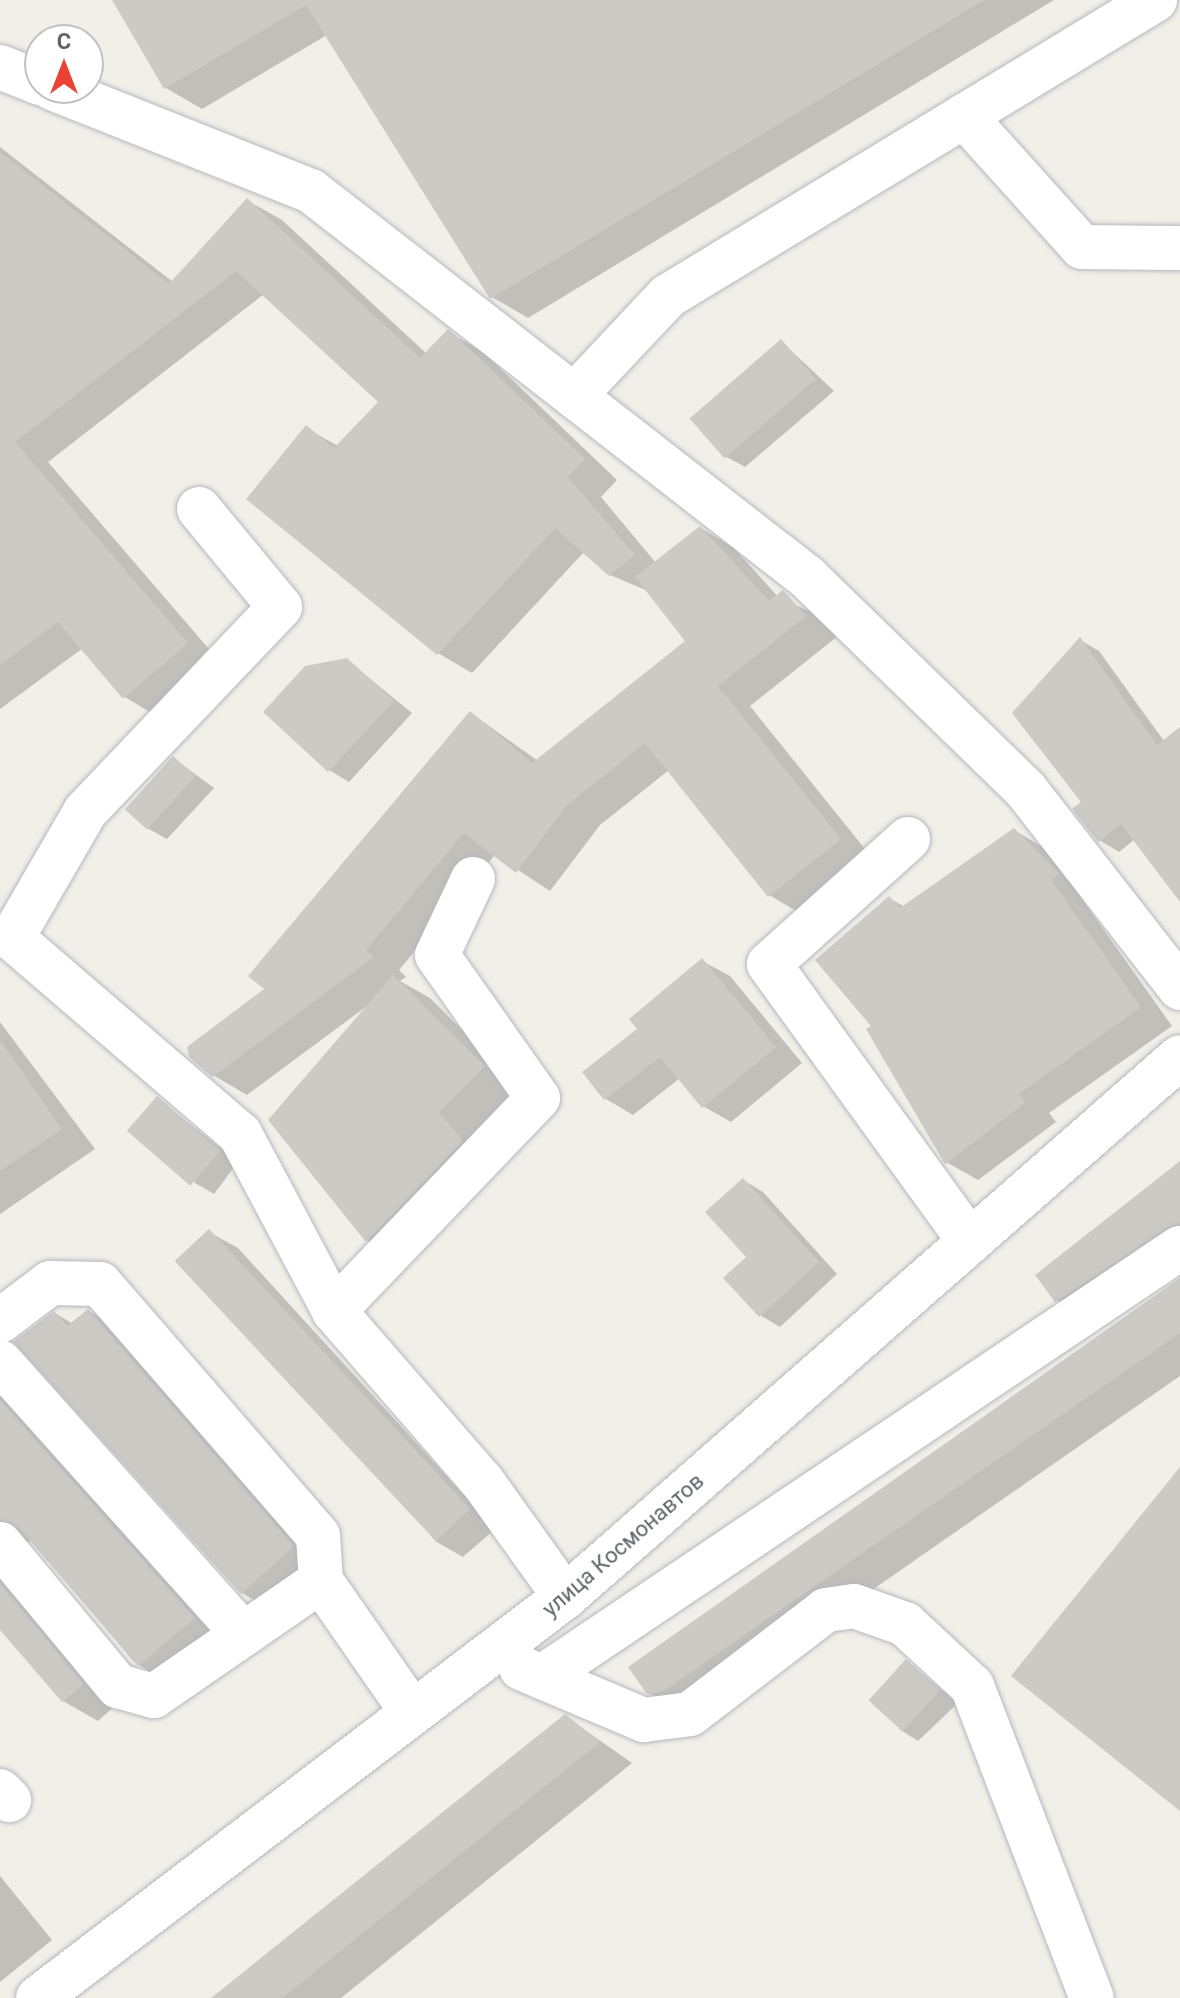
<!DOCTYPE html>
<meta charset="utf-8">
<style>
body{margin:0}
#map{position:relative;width:1180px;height:1998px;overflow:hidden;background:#f1efe8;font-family:Roboto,sans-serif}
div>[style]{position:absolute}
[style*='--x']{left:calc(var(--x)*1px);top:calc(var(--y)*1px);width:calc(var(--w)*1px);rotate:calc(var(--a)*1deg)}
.shadow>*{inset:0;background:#0003}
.building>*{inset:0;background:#cccac5;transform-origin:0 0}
.roads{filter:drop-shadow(0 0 2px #b5b8bc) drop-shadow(0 0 2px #b5b8bc)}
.minor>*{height:44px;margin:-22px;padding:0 22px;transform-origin:22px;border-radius:22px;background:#fff}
span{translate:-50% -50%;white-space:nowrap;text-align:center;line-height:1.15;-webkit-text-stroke:6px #fff;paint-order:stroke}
.street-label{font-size:22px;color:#5f6368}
.north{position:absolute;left:24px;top:24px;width:80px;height:80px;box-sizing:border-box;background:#fff;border:2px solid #bfc1c3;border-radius:50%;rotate:0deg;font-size:22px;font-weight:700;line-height:32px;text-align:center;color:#5f6368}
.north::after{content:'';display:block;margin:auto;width:28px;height:36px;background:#ea4335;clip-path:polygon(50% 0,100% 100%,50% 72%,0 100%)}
</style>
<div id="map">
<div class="shadow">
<div style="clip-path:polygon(114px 0,1054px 0,528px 318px,492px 297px,327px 35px,202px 109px,166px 88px)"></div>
<div style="clip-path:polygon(0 147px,173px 282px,248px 201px,282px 220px,427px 354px,448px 332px,482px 351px,617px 480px,601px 497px,656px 563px,701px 528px,734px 548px,780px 599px,822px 616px,838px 636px,750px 706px,873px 859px,803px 915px,769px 895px,669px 770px,600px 825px,550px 891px,495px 855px,399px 970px,406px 977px,400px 981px,430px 998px,520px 1088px,404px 1261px,367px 1240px,367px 1006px,247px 1095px,213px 1075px,267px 989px,471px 713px,538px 761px,687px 641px,648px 591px,610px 575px,584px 552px,472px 673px,438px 653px,306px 428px,338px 446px,381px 402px,264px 294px,48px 462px,221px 663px,158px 717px,125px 697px,83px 648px,0 709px)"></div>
<div style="clip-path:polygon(781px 341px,834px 391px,745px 467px,725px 456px)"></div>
<div style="clip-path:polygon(1080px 640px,1099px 651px,1164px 741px,1180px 743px,1180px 899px,1135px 839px,1119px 852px,1099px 840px,1084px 802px)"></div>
<div style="clip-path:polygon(347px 660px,412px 713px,349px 782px,329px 770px)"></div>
<div style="clip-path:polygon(173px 758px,214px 788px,167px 839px,147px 828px)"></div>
<div style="clip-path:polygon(1014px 830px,1046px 849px,1089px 892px,1081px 898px,1172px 1026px,1049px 1113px,1056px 1122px,978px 1180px,946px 1162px,874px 1026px,889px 898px,905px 907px)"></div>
<div style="clip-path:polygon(702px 961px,730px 976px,802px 1063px,731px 1122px,703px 1106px,680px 1078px,633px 1115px,606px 1099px,585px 1072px,639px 1029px)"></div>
<div style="clip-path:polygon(0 1022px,95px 1149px,0 1214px)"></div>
<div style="clip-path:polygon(158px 1099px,238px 1162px,214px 1194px,195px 1183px)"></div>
<div style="clip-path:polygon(1180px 1163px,1180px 1264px,1091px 1320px,1057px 1300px)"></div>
<div style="clip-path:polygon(743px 1180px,763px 1192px,837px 1274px,780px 1327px,760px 1315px)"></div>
<div style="clip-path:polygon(209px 1232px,238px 1248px,495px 1529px,463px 1557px,435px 1541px)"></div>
<div style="clip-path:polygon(1180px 1281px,1180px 1376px,698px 1711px,684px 1713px,648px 1693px)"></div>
<div style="clip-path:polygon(89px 1311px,125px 1332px,329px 1571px,279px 1614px,242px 1593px,55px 1313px,73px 1324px)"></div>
<div style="clip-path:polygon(0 1377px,228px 1638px,168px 1682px,134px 1662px,33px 1541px,20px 1543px,117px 1704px,98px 1721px,63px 1701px,0 1627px)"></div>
<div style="clip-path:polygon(907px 1662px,958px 1703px,918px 1741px,899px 1729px)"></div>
<div style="clip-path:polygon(565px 1716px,632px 1763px,341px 1998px,218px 1998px)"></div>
<div style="clip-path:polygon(0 1876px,52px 1940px,0 1982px)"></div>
</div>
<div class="building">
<div style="clip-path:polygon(112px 0,984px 0,490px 299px,306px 5px,164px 89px)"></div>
<div style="clip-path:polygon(0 152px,169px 284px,247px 198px,420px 358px,448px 329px,454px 334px,585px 459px,568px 477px,635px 555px,609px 576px,555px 528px,437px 655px,246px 499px,306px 425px,334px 448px,378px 402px,236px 271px,15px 442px,188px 643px,123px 699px,58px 622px,0 665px)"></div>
<div style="left:781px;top:339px;width:53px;height:121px;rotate:49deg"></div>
<div style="clip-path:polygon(700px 526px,769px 601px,783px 590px,806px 616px,718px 686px,841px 839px,768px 897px,645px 743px,566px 806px,516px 873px,464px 833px,366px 950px,374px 957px,212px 1077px,189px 1057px,187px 1047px,264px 989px,248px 976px,470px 711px,532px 763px,685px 641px,635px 577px)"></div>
<div style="clip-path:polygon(1080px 637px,1157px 745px,1180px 727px,1180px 902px,1121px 824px,1098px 842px,1072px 809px,1081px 802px,1012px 713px)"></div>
<div style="clip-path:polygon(347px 658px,394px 701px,328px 772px,263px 712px,305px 666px)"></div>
<div style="left:173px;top:756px;width:30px;height:72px;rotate:42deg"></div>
<div style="clip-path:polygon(1014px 828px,1059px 873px,1051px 880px,1141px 1007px,1019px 1094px,1025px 1103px,945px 1164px,866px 1029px,871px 1026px,815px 960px,889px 896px,900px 908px)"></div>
<div style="clip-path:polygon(702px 958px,776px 1047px,702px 1108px,660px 1057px,604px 1100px,582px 1072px,637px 1029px,629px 1019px)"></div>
<div style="clip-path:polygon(393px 975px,485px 1066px,439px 1112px,463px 1141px,366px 1242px,268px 1120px)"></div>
<div style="clip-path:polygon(0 1040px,62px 1129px,0 1171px)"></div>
<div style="left:157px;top:1096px;width:84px;height:46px;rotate:41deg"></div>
<div style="clip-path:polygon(1180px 1161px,1180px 1223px,1055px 1302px,1035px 1275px)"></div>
<div style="clip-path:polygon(743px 1178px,819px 1262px,759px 1317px,723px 1278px,746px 1257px,705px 1212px)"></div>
<div style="left:209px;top:1229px;width:383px;height:47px;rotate:47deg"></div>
<div style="clip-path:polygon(1180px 1278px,1180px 1333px,662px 1692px,647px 1694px,628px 1667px)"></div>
<div style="clip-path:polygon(88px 1309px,294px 1546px,241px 1594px,13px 1342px,54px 1311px,67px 1326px)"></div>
<div style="clip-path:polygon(0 1400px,195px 1618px,138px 1666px,19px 1528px,0 1520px)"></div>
<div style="clip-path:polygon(1180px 1467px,1180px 1811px,1011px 1676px)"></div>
<div style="clip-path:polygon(0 1583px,84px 1684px,62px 1702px,0 1630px)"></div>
<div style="left:906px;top:1659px;width:46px;height:56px;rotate:42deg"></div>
<div style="clip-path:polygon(565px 1714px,600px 1742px,282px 1998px,211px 1998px)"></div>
</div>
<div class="roads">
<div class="minor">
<div style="--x:0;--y:67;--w:43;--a:21.8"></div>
<div style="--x:52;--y:88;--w:279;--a:21.7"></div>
<div style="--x:311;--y:191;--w:628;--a:37.89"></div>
<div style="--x:807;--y:577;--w:305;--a:44.2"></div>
<div style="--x:1026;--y:790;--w:251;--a:52.1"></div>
<div style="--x:964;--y:116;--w:176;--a:48"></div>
<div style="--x:1082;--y:247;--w:98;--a:0.6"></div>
<div style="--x:574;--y:396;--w:137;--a:-46.8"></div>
<div style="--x:668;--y:296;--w:570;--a:-31.29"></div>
<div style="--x:199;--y:509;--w:127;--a:50.4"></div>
<div style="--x:280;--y:607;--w:283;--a:133.6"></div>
<div style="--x:85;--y:812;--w:146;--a:120.1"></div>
<div style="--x:12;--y:938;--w:301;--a:40.7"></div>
<div style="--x:240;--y:1134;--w:200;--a:62"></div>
<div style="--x:908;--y:839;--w:187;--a:138"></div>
<div style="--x:769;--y:964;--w:343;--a:54.1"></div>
<div style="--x:473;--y:879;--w:84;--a:115.3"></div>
<div style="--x:437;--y:955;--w:175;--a:54.8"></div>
<div style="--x:538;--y:1098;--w:295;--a:133.8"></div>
<div style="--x:334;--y:1311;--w:225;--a:49"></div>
<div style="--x:482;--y:1481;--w:143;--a:54.4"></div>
<div style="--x:0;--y:1321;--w:63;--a:-37.2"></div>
<div style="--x:50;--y:1283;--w:50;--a:1.1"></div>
<div style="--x:100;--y:1284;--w:333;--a:49.1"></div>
<div style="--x:318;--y:1536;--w:45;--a:86.2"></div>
<div style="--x:321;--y:1581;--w:160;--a:55.2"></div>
<div style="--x:0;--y:1362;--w:365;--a:48.2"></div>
<div style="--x:0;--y:1544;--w:185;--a:50.3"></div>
<div style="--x:118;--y:1686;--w:37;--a:16"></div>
<div style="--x:154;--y:1696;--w:203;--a:-34.6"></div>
<div style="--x:521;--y:1668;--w:23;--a:23"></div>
<div style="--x:542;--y:1677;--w:769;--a:-33.92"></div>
<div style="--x:542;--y:1677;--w:111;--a:22.9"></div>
<div style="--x:644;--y:1720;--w:46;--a:-7.4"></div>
<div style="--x:690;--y:1714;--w:171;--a:-37.4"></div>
<div style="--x:826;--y:1610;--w:28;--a:-8"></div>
<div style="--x:854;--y:1606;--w:54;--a:19.4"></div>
<div style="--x:905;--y:1624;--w:91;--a:42.8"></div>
<div style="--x:972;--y:1686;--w:334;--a:69"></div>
<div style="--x:0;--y:1791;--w:13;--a:45"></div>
<div style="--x:38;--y:1998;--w:662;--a:-37.27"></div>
<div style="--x:565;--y:1597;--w:818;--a:-41.28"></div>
</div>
</div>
<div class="street-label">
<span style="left:623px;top:1545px;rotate:-41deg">улица Космонавтов</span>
</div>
<div class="north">С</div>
</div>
